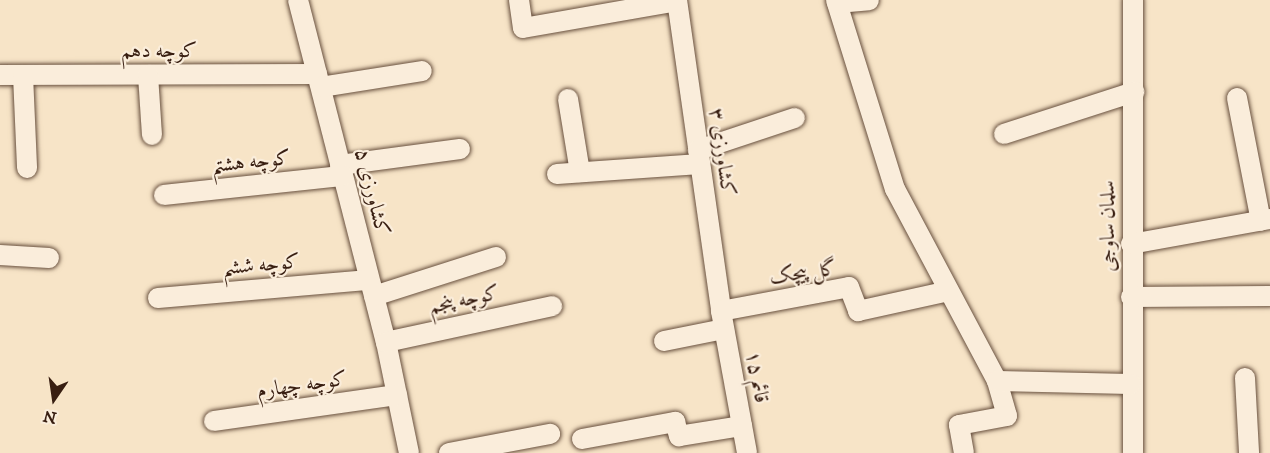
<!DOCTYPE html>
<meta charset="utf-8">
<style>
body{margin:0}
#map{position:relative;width:1270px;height:453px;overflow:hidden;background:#f7e4c7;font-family:"IM FELL DW Pica",Amiri,serif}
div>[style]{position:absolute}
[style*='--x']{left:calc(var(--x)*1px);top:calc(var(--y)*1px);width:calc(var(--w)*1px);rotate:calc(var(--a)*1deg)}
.roads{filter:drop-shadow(0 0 2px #68503e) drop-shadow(0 0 2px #68503e)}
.minor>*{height:20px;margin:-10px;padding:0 10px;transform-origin:10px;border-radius:10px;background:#faeddb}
span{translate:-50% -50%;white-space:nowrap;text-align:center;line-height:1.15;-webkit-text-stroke:4.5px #faeddb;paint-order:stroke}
.street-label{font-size:21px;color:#381e11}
.north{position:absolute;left:24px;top:369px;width:60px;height:60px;-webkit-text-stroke:4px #faeddb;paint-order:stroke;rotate:193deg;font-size:16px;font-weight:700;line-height:24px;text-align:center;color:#381e11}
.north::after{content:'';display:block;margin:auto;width:21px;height:27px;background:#381e11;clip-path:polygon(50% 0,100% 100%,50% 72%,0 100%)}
</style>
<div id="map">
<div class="roads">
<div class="minor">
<div style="--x:298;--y:0;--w:353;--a:75.6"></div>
<div style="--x:386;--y:342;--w:113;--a:78.3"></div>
<div style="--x:519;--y:0;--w:28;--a:82"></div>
<div style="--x:523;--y:28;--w:156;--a:-9.9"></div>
<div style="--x:677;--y:0;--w:314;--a:81.9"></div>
<div style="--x:721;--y:311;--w:144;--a:79.6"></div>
<div style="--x:836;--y:0;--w:198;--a:72.7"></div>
<div style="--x:895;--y:189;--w:217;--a:62"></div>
<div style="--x:997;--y:381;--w:36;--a:74"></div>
<div style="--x:1007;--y:416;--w:49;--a:169.4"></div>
<div style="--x:959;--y:425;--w:28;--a:80"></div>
<div style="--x:1133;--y:0;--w:453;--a:90"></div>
<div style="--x:837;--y:3;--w:32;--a:-5"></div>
<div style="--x:0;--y:75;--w:317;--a:-0.2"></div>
<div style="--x:23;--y:75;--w:93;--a:87.5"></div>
<div style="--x:148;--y:75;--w:60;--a:86.2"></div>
<div style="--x:321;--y:87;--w:102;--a:-9"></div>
<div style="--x:1237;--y:98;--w:125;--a:79"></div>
<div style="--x:568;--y:99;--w:74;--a:80.7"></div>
<div style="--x:1004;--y:134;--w:137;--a:-17.9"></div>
<div style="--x:698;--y:150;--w:102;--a:-18.3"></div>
<div style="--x:340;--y:165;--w:121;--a:-7.6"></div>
<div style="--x:557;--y:174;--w:143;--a:-4"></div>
<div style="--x:164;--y:195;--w:180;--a:-6.1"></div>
<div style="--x:1131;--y:244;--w:141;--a:-10.2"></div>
<div style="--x:0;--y:255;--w:49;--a:3.5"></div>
<div style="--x:374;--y:296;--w:128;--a:-17.7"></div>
<div style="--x:1131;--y:297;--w:139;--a:-0.4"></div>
<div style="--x:158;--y:298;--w:212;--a:-4.9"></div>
<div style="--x:721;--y:311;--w:130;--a:-10.6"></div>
<div style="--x:849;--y:287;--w:26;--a:69"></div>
<div style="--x:858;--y:311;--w:93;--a:-12.4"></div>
<div style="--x:664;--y:341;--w:61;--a:-11.3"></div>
<div style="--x:386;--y:342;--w:170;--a:-12.2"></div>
<div style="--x:1245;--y:378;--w:75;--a:86.9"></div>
<div style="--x:997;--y:381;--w:134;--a:1.3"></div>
<div style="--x:214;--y:421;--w:185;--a:-8.1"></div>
<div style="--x:582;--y:439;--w:95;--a:-10.4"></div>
<div style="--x:675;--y:422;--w:15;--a:74"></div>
<div style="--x:679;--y:436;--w:64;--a:-9"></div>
<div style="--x:449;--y:453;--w:103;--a:-10.7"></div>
</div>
</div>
<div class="street-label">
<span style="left:159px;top:51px">کوچه دهم</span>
<span style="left:722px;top:152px;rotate:82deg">کشاورزی ۳</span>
<span style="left:251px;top:162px;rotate:-6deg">کوچه هشتم</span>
<span style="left:372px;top:192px;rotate:76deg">کشاورزی ۵</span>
<span style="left:1108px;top:226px;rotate:-90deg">سلمان ساوجی</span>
<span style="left:261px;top:265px;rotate:-5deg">کوچه ششم</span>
<span style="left:803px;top:273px;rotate:-8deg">گل پیچک</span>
<span style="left:464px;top:300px;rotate:-12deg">کوچه پنجم</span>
<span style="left:757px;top:377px;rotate:80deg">قائم ۱۵</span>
<span style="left:302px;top:385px;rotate:-8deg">کوچه چهارم</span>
</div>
<div class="north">N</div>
</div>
